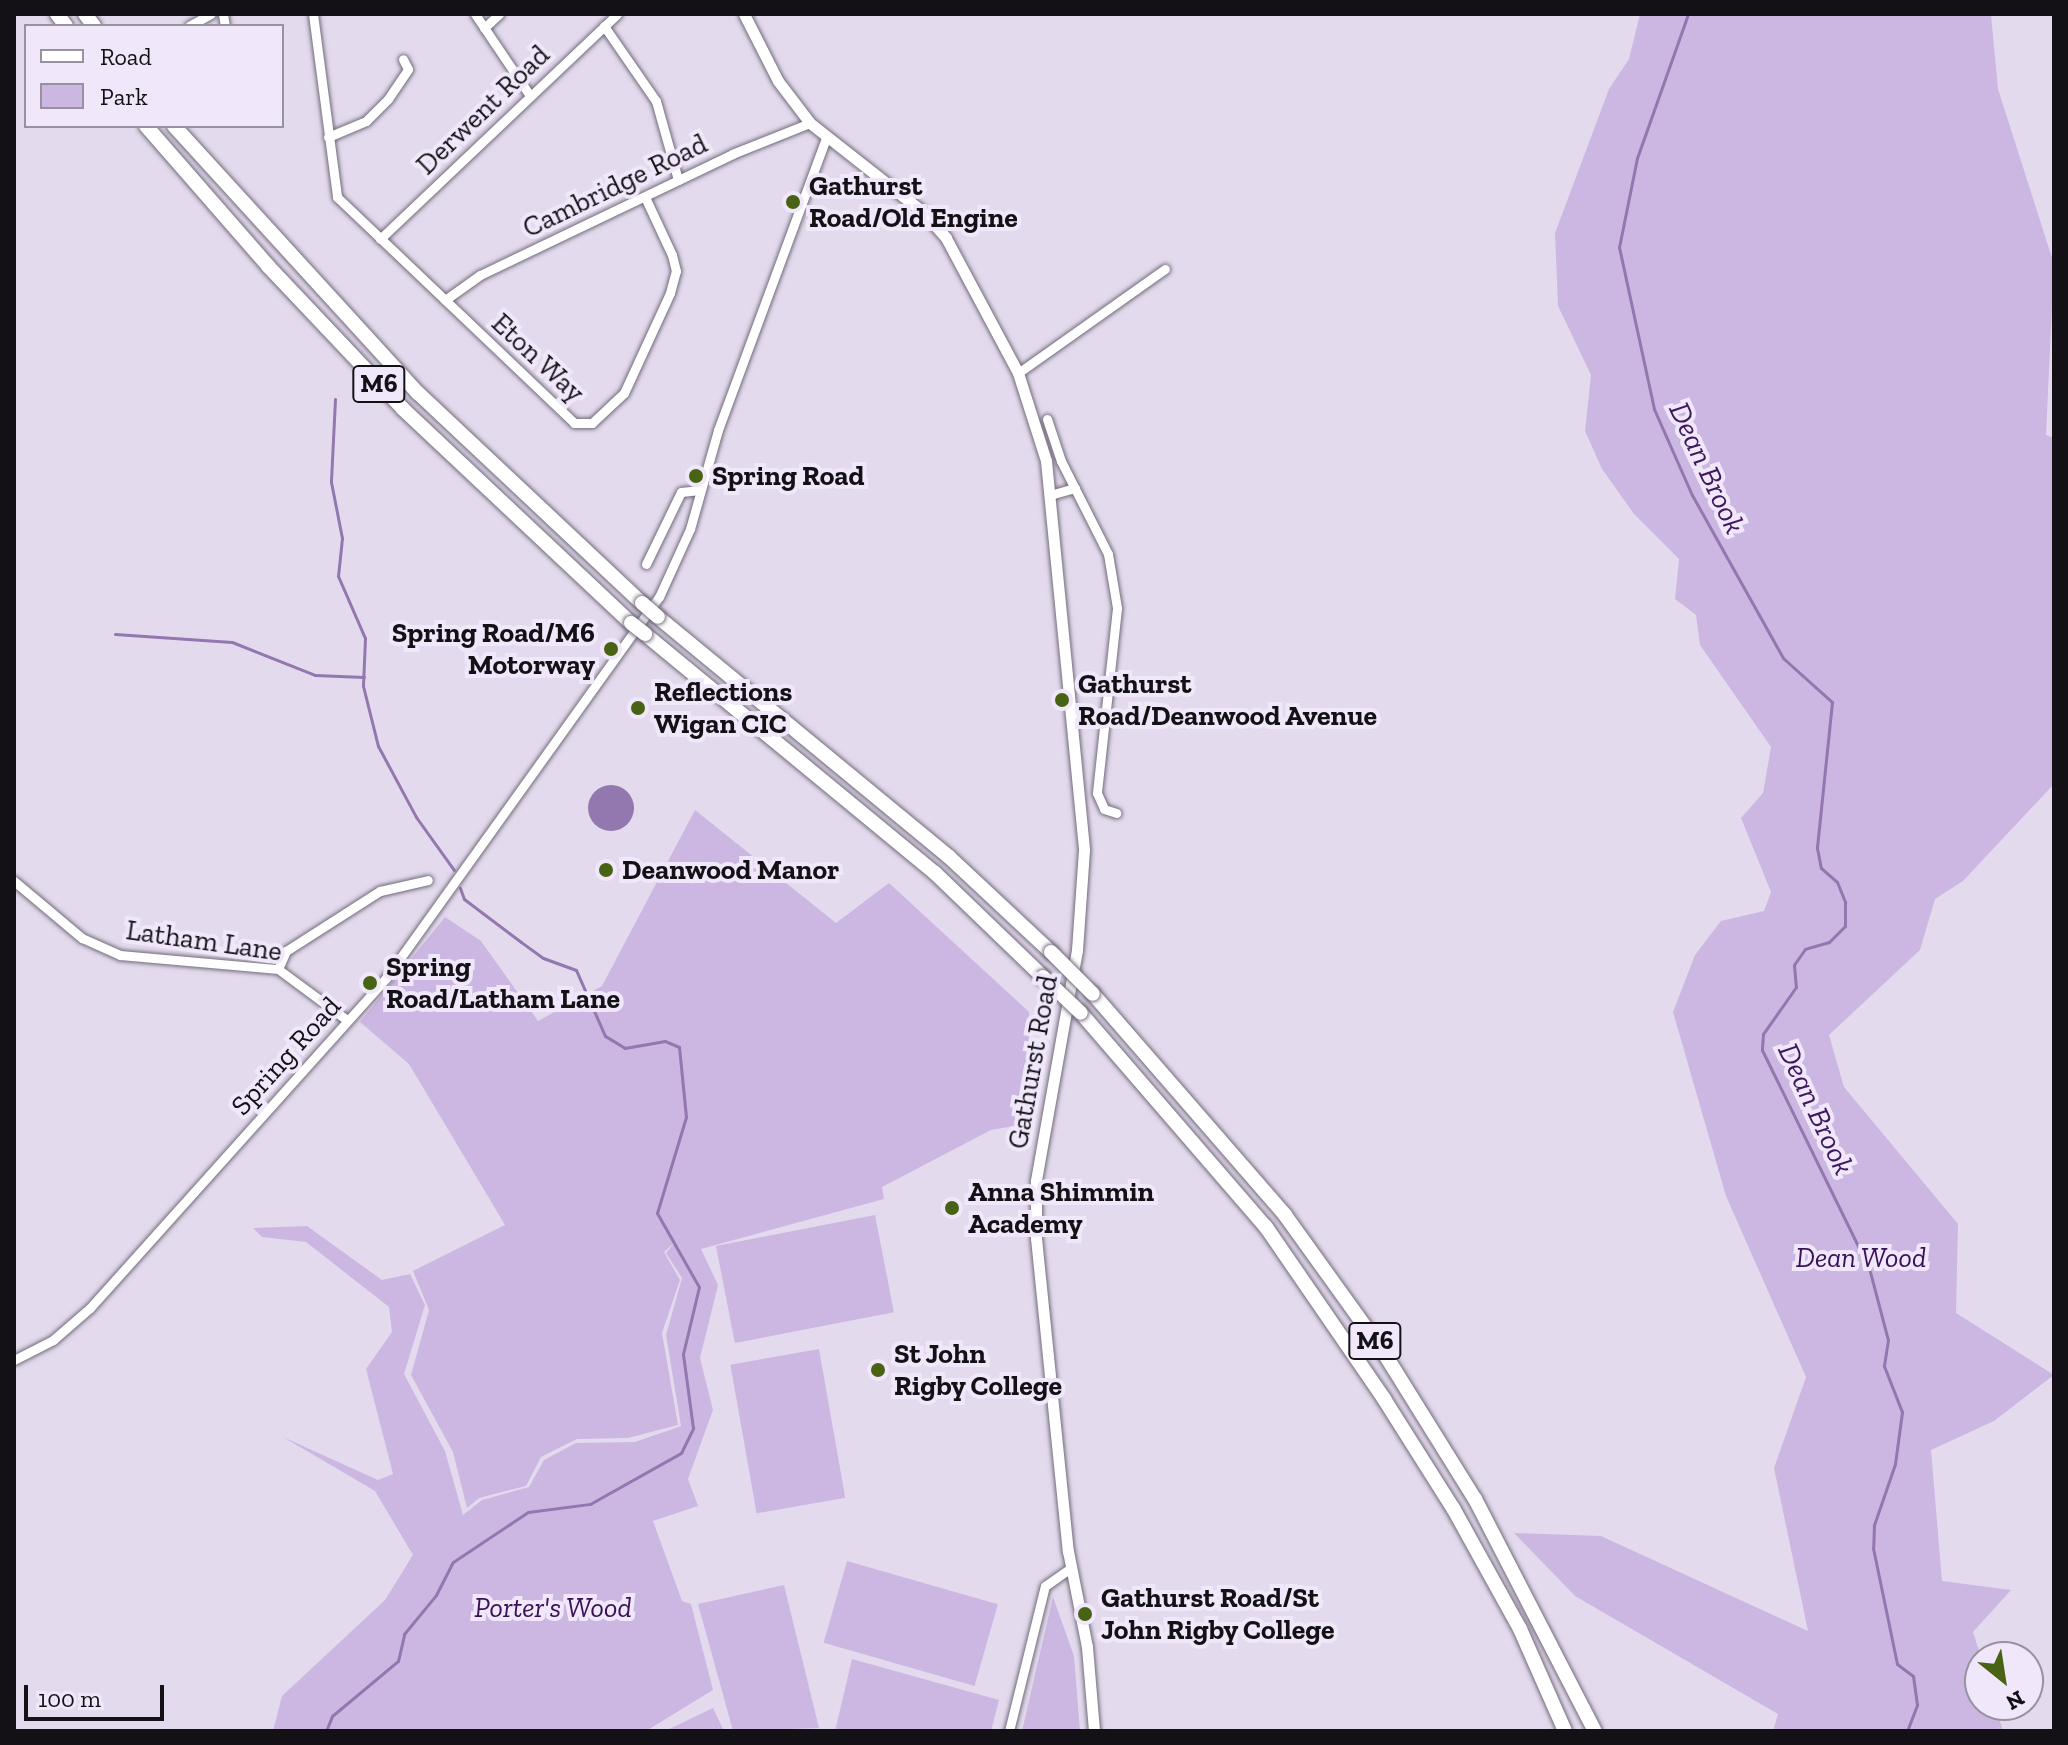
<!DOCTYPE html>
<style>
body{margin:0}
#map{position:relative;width:2068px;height:1745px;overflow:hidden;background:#e3dbed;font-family:"Zilla Slab",serif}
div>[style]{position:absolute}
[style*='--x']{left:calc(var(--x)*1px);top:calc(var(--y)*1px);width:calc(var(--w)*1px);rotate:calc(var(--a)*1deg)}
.green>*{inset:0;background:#ccb7e3;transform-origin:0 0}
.water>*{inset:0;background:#9377af}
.round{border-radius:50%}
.stream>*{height:3px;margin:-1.5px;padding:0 1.5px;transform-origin:1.5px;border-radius:1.5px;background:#9377af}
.roads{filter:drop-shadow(0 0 2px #736b7b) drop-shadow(0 0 2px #736b7b)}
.minor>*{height:9px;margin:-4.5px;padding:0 4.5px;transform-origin:4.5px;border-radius:4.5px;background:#fff}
.major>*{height:11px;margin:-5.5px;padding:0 5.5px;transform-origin:5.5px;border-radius:5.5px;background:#fff}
.highway>*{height:14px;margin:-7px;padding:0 7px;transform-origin:7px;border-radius:7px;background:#fff}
.bridges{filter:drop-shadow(0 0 2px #736b7b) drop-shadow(0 0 2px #736b7b)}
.highway-bridge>*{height:14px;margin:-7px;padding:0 7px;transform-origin:7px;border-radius:7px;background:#fff}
.dots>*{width:22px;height:22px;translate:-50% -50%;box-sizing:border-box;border:4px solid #f0e8fa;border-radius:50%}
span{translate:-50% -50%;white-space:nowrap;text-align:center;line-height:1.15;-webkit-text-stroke:8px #f0e8fa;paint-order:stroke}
.shield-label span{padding:2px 6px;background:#f0e8fa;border:2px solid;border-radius:6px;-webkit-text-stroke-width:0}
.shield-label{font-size:26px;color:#131016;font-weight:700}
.street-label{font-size:28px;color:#131016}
.poi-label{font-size:28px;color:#131016;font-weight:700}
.left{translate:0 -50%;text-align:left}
.right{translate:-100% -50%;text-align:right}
.park-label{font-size:28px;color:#391156;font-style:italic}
.water-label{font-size:30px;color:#3f175c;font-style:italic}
.frame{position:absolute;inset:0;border:16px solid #131016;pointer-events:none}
.legend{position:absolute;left:24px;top:24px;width:260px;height:104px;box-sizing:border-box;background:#f0e8fa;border:2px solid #98929f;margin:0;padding:10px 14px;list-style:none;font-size:24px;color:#131016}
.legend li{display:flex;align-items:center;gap:16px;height:40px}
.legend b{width:40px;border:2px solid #98929f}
.north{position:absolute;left:1964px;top:1641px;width:80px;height:80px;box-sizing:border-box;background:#f0e8fa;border:2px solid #98929f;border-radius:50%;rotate:150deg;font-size:22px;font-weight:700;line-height:32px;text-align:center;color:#131016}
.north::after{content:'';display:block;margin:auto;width:28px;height:36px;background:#496314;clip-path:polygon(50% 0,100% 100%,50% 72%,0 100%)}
.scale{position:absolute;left:24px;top:1685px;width:140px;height:36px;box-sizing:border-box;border:4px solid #131016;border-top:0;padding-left:10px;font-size:24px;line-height:28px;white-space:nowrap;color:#131016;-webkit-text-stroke:6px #f0e8fa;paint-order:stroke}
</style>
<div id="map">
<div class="green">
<div style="clip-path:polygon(1640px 14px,1991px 14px,1998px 89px,2054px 264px,2046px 435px,2054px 438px,2054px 784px,1963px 881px,1935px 899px,1920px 950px,1829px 1035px,1844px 1087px,1958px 1224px,1956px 1313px,2054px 1375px,1994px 1421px,1931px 1450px,1942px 1581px,2011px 1590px,1973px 1632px,1981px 1657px,1980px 1705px,1995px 1705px,2003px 1731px,1773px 1731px,1778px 1714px,1575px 1596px,1514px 1533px,1601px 1536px,1808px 1631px,1774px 1468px,1806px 1377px,1726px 1196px,1673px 1012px,1695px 955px,1721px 921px,1764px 911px,1771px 892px,1741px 818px,1763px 793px,1771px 747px,1700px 645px,1696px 615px,1675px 599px,1679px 559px,1634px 514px,1602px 469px,1585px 431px,1591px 375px,1558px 306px,1555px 233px,1609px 89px,1629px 59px)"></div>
<div style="clip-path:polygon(695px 810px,836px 923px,889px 883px,1029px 1012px,1031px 1123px,991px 1130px,882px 1187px,884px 1199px,701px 1249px,718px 1285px,700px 1358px,713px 1410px,688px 1479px,698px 1506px,653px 1521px,682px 1601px,691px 1604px,713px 1690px,646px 1731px,273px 1731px,282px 1696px,385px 1600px,413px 1555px,375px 1491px,283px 1437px,378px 1480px,393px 1474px,366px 1369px,392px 1332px,389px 1307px,306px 1242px,262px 1237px,253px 1228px,307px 1226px,382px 1280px,410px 1274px,425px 1305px,404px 1374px,445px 1451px,463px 1515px,482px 1500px,529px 1487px,544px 1460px,576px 1443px,635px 1442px,681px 1426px,666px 1335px,682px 1278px,666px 1253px,674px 1243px,664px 1252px,680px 1280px,662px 1333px,678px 1425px,628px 1438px,577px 1439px,541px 1457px,526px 1486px,479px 1498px,467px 1508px,453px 1452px,411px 1375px,429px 1310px,413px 1271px,505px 1225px,409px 1064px,360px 1022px,445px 917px,481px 941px,538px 1021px,602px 986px)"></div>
<div style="left:875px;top:1215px;width:99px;height:162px;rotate:79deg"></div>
<div style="left:819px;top:1349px;width:151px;height:90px;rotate:80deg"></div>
<div style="left:847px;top:1561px;width:157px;height:85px;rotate:16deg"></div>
<div style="clip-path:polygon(784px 1585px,819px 1728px,733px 1731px,698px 1604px)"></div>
<div style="clip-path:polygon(1053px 1597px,1074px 1656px,1080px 1731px,1022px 1731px)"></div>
<div style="clip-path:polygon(852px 1659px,999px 1700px,991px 1731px,835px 1731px)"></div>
<div style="clip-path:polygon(713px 1708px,724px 1731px,665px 1731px)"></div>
</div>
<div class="water">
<div class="round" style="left:588px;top:785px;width:46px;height:46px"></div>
</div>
<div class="stream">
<div style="--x:1688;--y:14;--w:153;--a:109.5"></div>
<div style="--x:1637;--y:158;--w:91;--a:101.4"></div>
<div style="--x:1619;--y:247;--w:166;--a:77.8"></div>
<div style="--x:1654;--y:409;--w:94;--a:66.2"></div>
<div style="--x:1692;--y:495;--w:187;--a:60.8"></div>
<div style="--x:1783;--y:658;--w:66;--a:41.9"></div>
<div style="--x:1832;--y:702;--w:147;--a:95.9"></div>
<div style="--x:1817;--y:848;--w:20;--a:79"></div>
<div style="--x:1821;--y:868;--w:21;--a:41"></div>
<div style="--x:1837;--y:882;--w:22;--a:68"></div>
<div style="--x:1845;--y:902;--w:24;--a:90"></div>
<div style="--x:1845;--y:926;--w:23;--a:135"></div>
<div style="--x:1829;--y:942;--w:25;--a:164"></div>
<div style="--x:1805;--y:949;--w:19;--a:125"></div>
<div style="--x:1794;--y:965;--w:22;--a:85"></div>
<div style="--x:1796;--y:987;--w:57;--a:125.1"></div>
<div style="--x:1763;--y:1034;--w:16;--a:94"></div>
<div style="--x:1762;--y:1050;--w:243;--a:63.9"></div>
<div style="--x:1869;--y:1268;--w:74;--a:75.2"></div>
<div style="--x:1888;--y:1340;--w:26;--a:99"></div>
<div style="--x:1884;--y:1366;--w:49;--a:68.6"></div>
<div style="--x:1902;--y:1412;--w:52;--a:97.7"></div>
<div style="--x:1895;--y:1464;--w:65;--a:109"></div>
<div style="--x:1874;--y:1525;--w:23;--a:92"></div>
<div style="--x:1873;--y:1548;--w:118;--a:78.3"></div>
<div style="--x:1897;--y:1664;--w:20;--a:37"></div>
<div style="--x:1913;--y:1676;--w:29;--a:82"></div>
<div style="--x:1917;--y:1705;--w:28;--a:111"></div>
<div style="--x:335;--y:399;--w:83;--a:92.8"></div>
<div style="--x:331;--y:482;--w:57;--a:78.9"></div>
<div style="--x:342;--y:538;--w:38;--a:96"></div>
<div style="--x:338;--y:576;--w:68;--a:66.5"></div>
<div style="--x:365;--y:638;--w:48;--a:92.4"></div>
<div style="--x:363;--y:686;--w:62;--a:76"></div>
<div style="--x:378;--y:746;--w:81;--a:61.8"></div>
<div style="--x:416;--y:817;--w:65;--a:54.4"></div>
<div style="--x:115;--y:634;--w:117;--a:3.9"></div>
<div style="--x:232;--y:642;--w:89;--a:21.7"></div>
<div style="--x:315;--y:675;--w:49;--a:2.3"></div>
<div style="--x:326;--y:1731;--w:16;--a:-68"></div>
<div style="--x:332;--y:1716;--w:86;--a:-39.8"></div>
<div style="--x:398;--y:1661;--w:28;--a:-77"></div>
<div style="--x:404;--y:1634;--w:50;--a:-50.6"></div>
<div style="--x:436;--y:1595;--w:37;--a:-63"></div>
<div style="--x:453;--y:1562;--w:90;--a:-33.7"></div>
<div style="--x:528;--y:1512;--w:63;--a:-7.4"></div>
<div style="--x:590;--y:1504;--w:104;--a:-29.3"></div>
<div style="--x:681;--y:1453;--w:28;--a:-64"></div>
<div style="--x:693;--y:1428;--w:75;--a:-97.7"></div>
<div style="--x:683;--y:1354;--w:69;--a:-76.6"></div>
<div style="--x:699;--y:1287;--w:85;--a:-119.6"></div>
<div style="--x:657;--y:1213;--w:100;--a:-73.2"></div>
<div style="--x:686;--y:1117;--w:70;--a:-95.7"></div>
<div style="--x:679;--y:1047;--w:15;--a:-157"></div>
<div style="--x:665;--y:1041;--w:41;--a:170.1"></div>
<div style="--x:625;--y:1048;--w:23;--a:-149"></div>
<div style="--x:605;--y:1036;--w:72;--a:-113.7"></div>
<div style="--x:576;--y:970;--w:35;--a:-160"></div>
<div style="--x:543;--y:958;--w:27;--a:-144"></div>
<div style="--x:521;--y:942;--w:71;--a:-143"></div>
<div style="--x:464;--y:899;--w:12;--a:-110"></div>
</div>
<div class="roads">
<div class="minor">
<div style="--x:223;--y:14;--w:12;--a:81"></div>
<div style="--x:313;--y:14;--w:185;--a:82.5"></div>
<div style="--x:337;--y:197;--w:327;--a:43.6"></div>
<div style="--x:574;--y:423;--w:18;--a:0"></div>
<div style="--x:592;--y:423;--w:44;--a:-43.2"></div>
<div style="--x:624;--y:393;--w:110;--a:-65.3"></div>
<div style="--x:670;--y:293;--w:23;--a:-75"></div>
<div style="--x:676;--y:271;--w:16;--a:-104"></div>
<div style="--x:672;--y:255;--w:64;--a:-115"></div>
<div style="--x:475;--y:14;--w:97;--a:56"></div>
<div style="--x:189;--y:26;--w:25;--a:-29"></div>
<div style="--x:604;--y:26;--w:91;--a:55.3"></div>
<div style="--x:656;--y:101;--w:82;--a:74.4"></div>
<div style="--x:484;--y:28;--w:21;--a:-43"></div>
<div style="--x:328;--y:137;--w:41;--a:-22.8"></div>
<div style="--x:366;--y:121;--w:31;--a:-45"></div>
<div style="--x:388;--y:99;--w:36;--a:-56"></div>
<div style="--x:408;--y:69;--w:11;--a:-117"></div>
<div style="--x:380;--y:239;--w:327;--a:-43.5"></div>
<div style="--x:445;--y:300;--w:43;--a:-35.5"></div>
<div style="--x:480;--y:275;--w:280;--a:-25.6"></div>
<div style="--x:732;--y:154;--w:84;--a:-21.7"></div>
<div style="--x:1018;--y:373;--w:180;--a:-35.3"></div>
<div style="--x:1047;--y:419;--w:44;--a:71.6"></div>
<div style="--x:1061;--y:461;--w:104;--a:63.2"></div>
<div style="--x:1108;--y:554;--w:55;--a:80.5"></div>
<div style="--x:1117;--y:608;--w:186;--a:96.2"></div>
<div style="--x:1097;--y:793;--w:17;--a:66"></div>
<div style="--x:1104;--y:809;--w:13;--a:18"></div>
<div style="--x:1050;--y:495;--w:26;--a:-16"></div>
<div style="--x:646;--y:564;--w:80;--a:-64.1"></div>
<div style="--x:681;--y:492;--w:19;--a:-6"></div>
<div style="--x:14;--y:881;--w:89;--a:40"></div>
<div style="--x:82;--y:938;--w:42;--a:24.1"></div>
<div style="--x:120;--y:955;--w:159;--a:5.1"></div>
<div style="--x:278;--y:969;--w:86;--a:36.5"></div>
<div style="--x:278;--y:969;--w:20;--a:-66"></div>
<div style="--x:286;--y:951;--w:112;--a:-32.6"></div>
<div style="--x:380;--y:891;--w:49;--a:-12.9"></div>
<div style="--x:14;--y:1360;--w:44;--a:-27.1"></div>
<div style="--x:53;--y:1340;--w:49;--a:-40.9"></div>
<div style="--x:90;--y:1308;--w:443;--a:-48.1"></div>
<div style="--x:386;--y:978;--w:469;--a:-54.4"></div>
<div style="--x:659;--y:597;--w:75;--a:-65.5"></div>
<div style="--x:690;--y:529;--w:103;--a:-74.2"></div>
<div style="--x:718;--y:430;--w:311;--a:-69.7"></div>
<div style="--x:1009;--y:1731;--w:149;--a:-76.1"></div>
<div style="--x:1045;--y:1586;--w:32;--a:-35"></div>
</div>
<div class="major">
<div style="--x:744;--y:14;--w:75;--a:63.1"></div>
<div style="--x:778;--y:81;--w:53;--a:52.7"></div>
<div style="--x:810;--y:123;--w:142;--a:38.2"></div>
<div style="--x:922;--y:211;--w:36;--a:48"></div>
<div style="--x:946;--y:238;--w:153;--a:61.9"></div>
<div style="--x:1018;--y:373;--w:92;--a:72.3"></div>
<div style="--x:1046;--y:461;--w:391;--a:84.4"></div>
<div style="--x:1084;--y:850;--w:100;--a:94"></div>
<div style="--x:1077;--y:950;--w:235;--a:100.1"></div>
<div style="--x:1036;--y:1181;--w:57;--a:90"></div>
<div style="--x:1036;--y:1238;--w:315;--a:84.2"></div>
<div style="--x:1068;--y:1551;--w:98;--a:78.8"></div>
<div style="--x:1087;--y:1647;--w:84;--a:85.2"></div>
</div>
<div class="highway">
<div style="--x:57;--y:14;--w:15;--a:53"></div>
<div style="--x:85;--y:14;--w:15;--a:53"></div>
<div style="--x:146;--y:126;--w:186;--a:48.9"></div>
<div style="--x:268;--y:266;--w:197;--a:46.6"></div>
<div style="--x:403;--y:409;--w:313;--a:43.2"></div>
<div style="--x:174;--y:126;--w:362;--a:47.6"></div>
<div style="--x:418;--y:393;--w:307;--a:43.2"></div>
<div style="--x:658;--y:617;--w:377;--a:39.5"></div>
<div style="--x:949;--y:857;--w:139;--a:43"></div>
<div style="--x:645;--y:634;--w:376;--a:39.5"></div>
<div style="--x:935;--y:873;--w:150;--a:43.9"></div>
<div style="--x:1093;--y:994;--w:293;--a:49"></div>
<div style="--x:1285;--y:1215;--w:170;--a:54.3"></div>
<div style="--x:1384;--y:1353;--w:172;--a:58.1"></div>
<div style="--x:1475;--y:1499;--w:261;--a:62.7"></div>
<div style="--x:1081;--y:1013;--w:283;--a:49.2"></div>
<div style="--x:1266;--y:1227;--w:209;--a:55.5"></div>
<div style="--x:1384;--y:1399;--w:129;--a:57.7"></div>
<div style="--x:1453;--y:1508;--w:138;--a:61"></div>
<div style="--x:1520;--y:1629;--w:111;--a:66.2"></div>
</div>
</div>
<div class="bridges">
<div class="highway-bridge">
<div style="--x:642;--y:603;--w:21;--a:41"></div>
<div style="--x:631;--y:623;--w:18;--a:38"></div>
<div style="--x:1051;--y:952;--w:59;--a:45"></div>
<div style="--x:1043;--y:977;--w:52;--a:43.5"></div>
</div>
</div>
<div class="dots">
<div style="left:793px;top:202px;background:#496314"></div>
<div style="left:696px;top:476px;background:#496314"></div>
<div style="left:611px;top:649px;background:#496314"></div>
<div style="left:1062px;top:700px;background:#496314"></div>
<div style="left:638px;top:708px;background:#496314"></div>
<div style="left:606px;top:870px;background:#496314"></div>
<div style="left:370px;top:983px;background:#496314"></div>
<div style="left:952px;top:1208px;background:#496314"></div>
<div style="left:878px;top:1370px;background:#496314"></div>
<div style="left:1085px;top:1614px;background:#496314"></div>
</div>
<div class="shield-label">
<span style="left:379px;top:384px">M6</span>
<span style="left:1375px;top:1341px">M6</span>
</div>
<div class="street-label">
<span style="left:483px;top:110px;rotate:-44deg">Derwent Road</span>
<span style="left:615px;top:186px;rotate:-26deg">Cambridge Road</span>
<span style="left:538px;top:358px;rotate:43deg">Eton Way</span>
<span style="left:204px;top:941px;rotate:8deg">Latham Lane</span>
<span style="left:286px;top:1056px;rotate:-48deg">Spring Road</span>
<span style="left:1033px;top:1062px;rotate:-80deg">Gathurst Road</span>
</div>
<div class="poi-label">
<span class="left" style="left:809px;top:202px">Gathurst<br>Road/Old Engine</span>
<span class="left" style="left:712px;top:476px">Spring Road</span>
<span class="right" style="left:595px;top:649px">Spring Road/M6<br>Motorway</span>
<span class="left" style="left:1078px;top:700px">Gathurst<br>Road/Deanwood Avenue</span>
<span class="left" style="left:654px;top:708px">Reflections<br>Wigan CIC</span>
<span class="left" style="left:622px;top:870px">Deanwood Manor</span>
<span class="left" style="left:386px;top:983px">Spring<br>Road/Latham Lane</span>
<span class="left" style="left:968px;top:1208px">Anna Shimmin<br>Academy</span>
<span class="left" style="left:894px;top:1370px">St John<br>Rigby College</span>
<span class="left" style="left:1101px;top:1614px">Gathurst Road/St<br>John Rigby College</span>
</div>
<div class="park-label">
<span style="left:1861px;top:1258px">Dean Wood</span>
<span style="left:553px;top:1608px">Porter's Wood</span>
</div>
<div class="water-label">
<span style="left:1707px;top:468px;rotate:65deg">Dean Brook</span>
<span style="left:1816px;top:1109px;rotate:65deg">Dean Brook</span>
</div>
<div class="frame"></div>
<ul class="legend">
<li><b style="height:10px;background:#fff"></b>Road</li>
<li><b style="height:22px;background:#ccb7e3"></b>Park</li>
</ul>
<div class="north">N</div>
<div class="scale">100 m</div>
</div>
